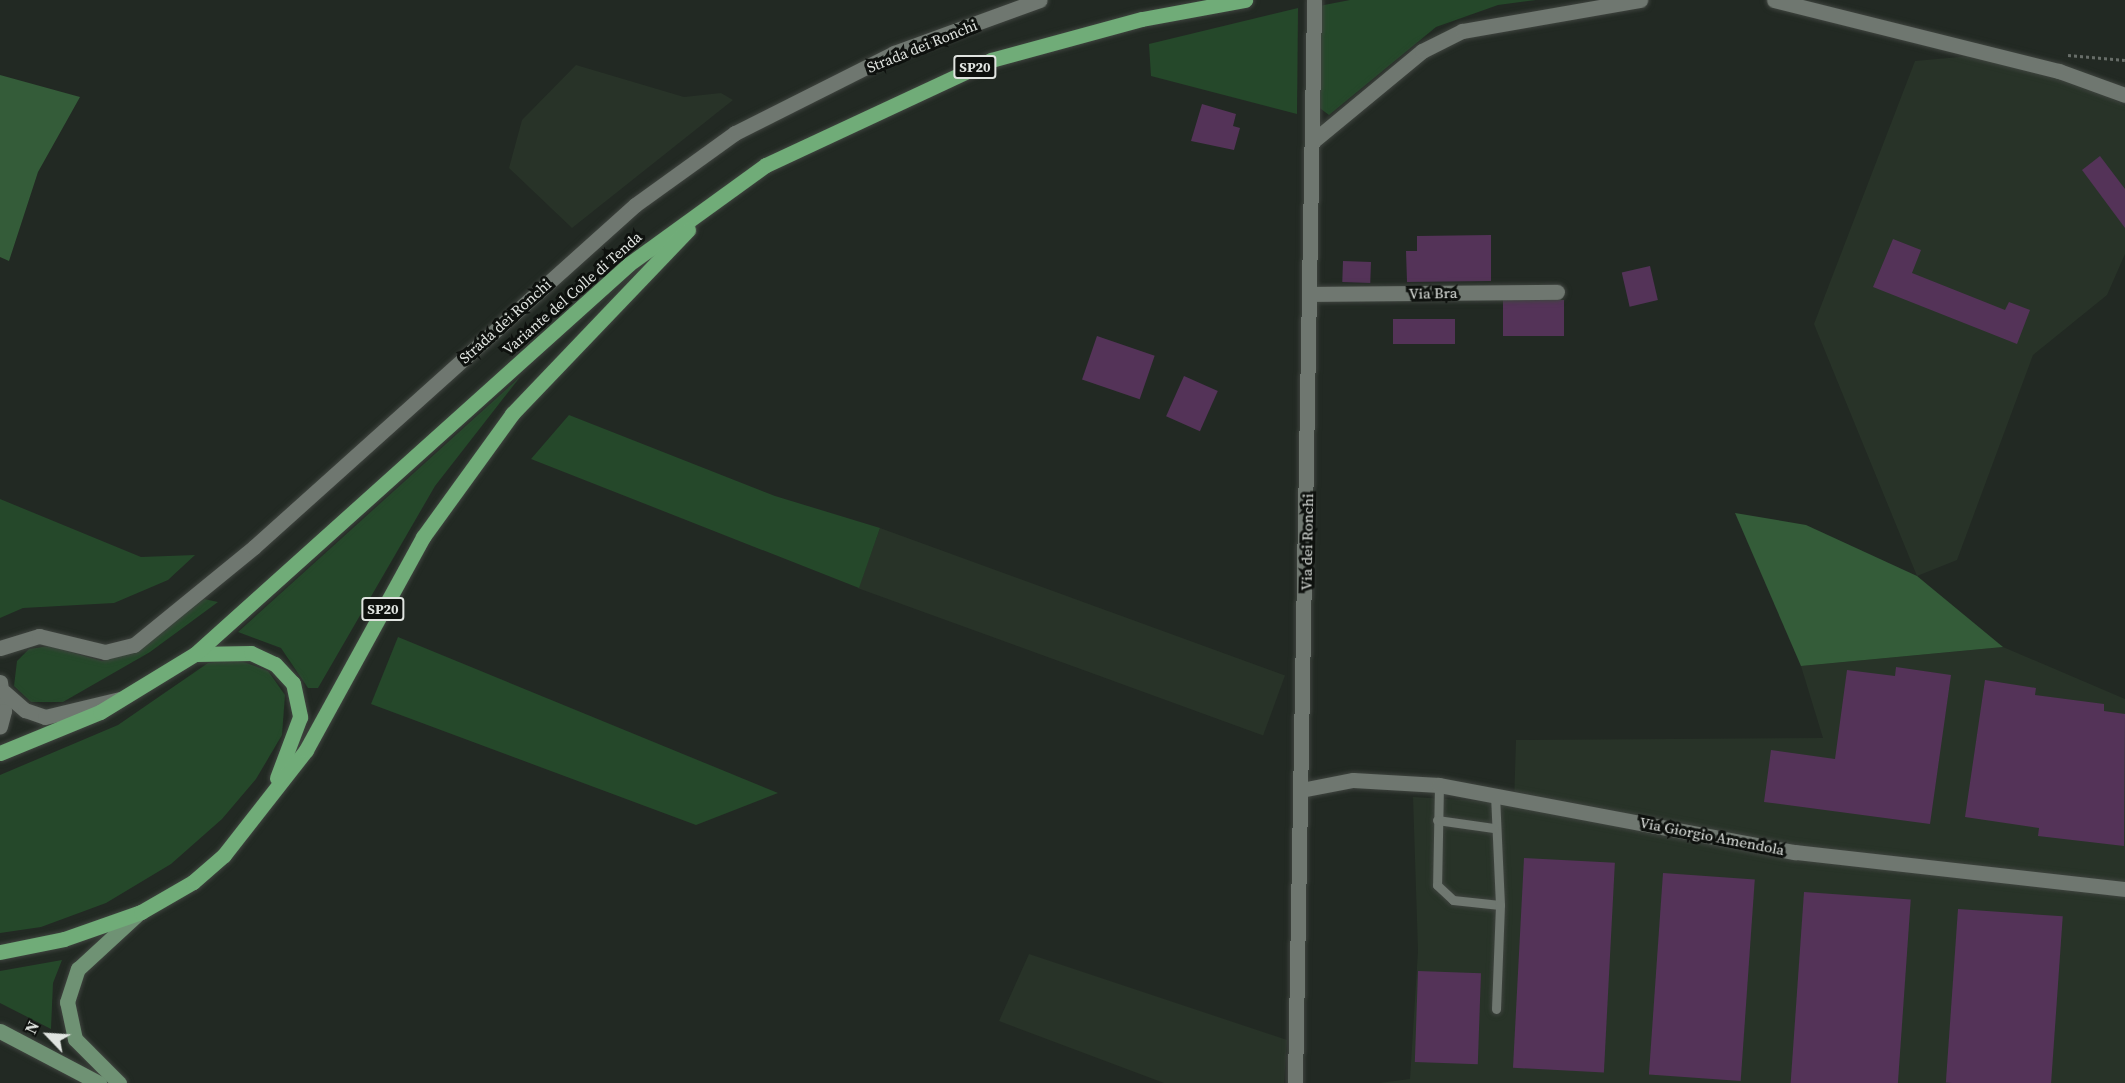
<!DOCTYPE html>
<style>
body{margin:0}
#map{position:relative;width:2125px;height:1083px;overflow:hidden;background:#222923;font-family:"Source Serif 4",serif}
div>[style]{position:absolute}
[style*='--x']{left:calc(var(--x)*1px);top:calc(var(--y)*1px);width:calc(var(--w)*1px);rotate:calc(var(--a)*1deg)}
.built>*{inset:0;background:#283328;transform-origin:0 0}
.green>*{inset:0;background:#25482a}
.forest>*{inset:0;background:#345c39}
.building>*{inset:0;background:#543358;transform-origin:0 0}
.path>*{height:3px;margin-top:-1.5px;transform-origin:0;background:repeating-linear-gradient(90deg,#676d68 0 3px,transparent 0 6px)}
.roads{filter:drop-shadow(0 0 2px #3f443f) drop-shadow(0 0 2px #3f443f)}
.lane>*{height:9px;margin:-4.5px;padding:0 4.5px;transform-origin:4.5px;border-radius:4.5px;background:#6f7770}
.street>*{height:15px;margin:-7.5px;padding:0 7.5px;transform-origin:7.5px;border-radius:7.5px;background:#6f7770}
.secondary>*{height:15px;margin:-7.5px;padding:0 7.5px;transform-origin:7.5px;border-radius:7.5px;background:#6f9274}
.primary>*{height:15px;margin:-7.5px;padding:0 7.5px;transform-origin:7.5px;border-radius:7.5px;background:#70ac78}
span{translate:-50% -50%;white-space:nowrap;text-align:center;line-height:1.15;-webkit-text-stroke:6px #0e110e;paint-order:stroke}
.shield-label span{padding:2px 4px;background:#0e110e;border:2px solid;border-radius:4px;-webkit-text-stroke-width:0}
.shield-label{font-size:14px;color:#e0e4e0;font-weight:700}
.street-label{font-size:15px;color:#e0e4e0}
.north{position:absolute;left:18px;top:1005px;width:60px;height:60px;-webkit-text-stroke:4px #0e110e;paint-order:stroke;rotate:295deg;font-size:16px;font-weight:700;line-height:24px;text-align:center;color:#e0e4e0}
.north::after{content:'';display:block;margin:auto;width:21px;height:27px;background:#e0e4e0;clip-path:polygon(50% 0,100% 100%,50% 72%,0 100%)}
</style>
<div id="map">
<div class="built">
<div style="clip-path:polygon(1970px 56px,2093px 87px,2125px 106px,2125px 254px,2107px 295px,2033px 355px,1957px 560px,1917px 576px,1814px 324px,1915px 61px)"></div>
<div style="clip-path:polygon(576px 65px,684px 97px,721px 93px,733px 100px,572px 228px,509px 168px,522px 120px)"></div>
<div style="left:880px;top:528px;width:431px;height:64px;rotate:20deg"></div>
<div style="clip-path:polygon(2003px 647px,2125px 699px,2125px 1083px,1379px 1083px,1410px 1079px,1418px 951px,1413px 797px,1514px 803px,1516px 740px,1823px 738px,1801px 666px)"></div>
<div style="clip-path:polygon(1029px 954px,1287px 1040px,1284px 1083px,1164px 1083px,999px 1021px)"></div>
</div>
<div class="green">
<div style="clip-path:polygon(1350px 0,1536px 0,1498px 5px,1436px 27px,1329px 115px,1317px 106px,1319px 6px)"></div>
<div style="clip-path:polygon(1298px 8px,1297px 114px,1151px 76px,1149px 44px)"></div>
<div style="clip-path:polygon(520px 377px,435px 486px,318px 688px,308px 688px,281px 648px,238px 632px)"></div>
<div style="clip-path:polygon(569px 415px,775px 496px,880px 528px,859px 588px,531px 459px)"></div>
<div style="clip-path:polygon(0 499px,141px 557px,195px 555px,168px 580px,114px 603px,23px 608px,0 618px)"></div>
<div style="clip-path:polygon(204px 599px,218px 602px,150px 652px,63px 702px,31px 702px,14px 686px,17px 661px,29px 649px,49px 646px,102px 661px,138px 650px)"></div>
<div style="clip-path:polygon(398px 637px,778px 793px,696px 825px,371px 704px)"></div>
<div style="clip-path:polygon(236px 659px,268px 671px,285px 695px,282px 735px,256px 779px,222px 819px,171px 864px,106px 903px,41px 927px,0 933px,0 775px,118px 725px,208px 663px)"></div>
<div style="clip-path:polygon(62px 960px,53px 983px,51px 1029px,0 1003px,0 971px)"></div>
</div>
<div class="forest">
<div style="clip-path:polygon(0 75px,80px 97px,38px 172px,9px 261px,0 257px)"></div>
<div style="clip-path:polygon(1735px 513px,1806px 525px,1917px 576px,2003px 647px,1801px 666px)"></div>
</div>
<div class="building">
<div style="clip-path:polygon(1202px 104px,1236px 114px,1233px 126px,1240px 128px,1234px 150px,1191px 141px)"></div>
<div style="clip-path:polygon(2100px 156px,2125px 189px,2125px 228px,2082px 170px)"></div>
<div style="clip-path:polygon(1491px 235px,1491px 281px,1407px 282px,1406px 251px,1417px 251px,1417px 236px)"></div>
<div style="clip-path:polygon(1893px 239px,1921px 250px,1912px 273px,2005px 310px,2009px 302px,2030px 310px,2017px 344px,1873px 287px)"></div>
<div style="left:1343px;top:261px;width:28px;height:21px;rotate:2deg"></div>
<div style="left:1650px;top:266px;width:35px;height:29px;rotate:77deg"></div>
<div style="left:1564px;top:300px;width:36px;height:61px;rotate:90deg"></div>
<div style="left:1393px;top:319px;width:62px;height:25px"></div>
<div style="left:1097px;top:336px;width:61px;height:46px;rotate:19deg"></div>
<div style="left:1184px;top:376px;width:37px;height:44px;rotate:24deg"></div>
<div style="clip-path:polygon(1896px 667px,1951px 675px,1930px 824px,1764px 802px,1771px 750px,1835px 759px,1847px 670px,1895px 676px)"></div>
<div style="clip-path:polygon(1985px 680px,2036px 688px,2035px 695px,2104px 704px,2104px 711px,2125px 714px,2124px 846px,2038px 836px,2039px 828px,1965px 817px)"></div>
<div style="left:1524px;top:858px;width:91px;height:210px;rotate:3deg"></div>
<div style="left:1663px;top:873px;width:92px;height:202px;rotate:4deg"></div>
<div style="left:1804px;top:892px;width:107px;height:192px;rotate:4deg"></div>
<div style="left:1958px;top:909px;width:105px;height:174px;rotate:4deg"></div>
<div style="left:1418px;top:971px;width:63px;height:91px;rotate:2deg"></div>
</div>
<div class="path">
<div style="--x:2068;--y:55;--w:57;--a:5"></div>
</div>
<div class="roads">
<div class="lane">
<div style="--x:1439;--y:785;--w:100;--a:91.1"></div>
<div style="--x:1437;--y:885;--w:22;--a:43"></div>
<div style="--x:1453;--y:900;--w:47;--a:6.1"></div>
<div style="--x:1500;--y:905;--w:112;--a:-92.6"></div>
<div style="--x:1437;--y:820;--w:57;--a:8.1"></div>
<div style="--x:1496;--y:1009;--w:104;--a:-87.8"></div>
</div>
<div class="street">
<div style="--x:1774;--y:0;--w:294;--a:14"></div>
<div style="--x:2059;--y:71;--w:70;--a:20"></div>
<div style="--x:1312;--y:142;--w:143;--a:-39.6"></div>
<div style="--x:1422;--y:51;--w:45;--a:-26.6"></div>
<div style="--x:1462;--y:31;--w:181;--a:-9.9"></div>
<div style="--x:1310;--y:294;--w:247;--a:-0.5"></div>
<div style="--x:0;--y:648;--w:41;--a:-17.1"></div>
<div style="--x:39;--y:636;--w:68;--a:13.6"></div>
<div style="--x:105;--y:652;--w:30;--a:-14"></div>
<div style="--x:134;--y:645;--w:155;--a:-39.2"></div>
<div style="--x:254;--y:547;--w:512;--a:-41.91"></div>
<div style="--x:635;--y:205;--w:123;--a:-35.8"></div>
<div style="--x:735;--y:133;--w:178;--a:-26.7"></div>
<div style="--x:894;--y:53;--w:155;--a:-20"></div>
<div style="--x:0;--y:682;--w:29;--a:82"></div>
<div style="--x:4;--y:711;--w:16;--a:105"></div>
<div style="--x:4;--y:692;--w:28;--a:41"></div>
<div style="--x:25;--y:710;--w:21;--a:19"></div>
<div style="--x:45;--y:717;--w:77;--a:-13.5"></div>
<div style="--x:1301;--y:790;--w:53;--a:-10.9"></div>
<div style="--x:1353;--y:780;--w:86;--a:3.3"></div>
<div style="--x:1439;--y:785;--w:362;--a:10.7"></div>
<div style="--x:1795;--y:852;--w:332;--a:6.4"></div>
<div style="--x:1295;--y:1083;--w:1083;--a:-88.99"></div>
</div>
<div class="secondary">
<div style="--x:0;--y:1031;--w:112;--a:27.7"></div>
<div style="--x:119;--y:1083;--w:62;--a:-135"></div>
<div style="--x:75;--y:1039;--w:38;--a:-102"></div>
<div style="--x:67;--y:1002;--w:35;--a:-72"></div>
<div style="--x:78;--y:969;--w:83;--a:-42.6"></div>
</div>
<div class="primary">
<div style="--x:196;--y:654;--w:55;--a:-1"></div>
<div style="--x:251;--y:653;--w:26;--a:25"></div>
<div style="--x:275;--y:664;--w:26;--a:47"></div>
<div style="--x:293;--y:683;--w:35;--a:78"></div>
<div style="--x:300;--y:717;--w:65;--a:110.7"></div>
<div style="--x:0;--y:753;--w:108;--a:-22.3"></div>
<div style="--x:100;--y:712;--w:111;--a:-31.4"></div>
<div style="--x:195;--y:654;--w:583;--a:-41.94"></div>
<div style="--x:629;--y:264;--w:169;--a:-35.9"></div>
<div style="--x:766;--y:165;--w:248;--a:-25"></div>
<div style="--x:991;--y:60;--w:156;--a:-15.2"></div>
<div style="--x:1142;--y:19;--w:105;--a:-10.5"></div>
<div style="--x:0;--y:952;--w:65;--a:-11.5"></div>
<div style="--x:64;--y:939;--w:82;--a:-19.3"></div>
<div style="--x:141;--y:912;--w:60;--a:-30"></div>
<div style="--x:193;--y:882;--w:41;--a:-41.1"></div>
<div style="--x:224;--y:855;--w:133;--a:-52"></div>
<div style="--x:306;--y:750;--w:243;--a:-61.2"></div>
<div style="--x:423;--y:537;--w:152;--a:-54.1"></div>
<div style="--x:512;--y:414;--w:255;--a:-46.3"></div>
</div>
</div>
<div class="shield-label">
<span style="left:975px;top:67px">SP20</span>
<span style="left:383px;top:609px">SP20</span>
</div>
<div class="street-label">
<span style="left:922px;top:46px;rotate:-22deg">Strada dei Ronchi</span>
<span style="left:572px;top:293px;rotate:-41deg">Variante del Colle di Tenda</span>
<span style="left:1433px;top:293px;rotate:-1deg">Via Bra</span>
<span style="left:505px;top:321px;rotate:-42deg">Strada dei Ronchi</span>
<span style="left:1307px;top:542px;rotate:-89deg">Via dei Ronchi</span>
<span style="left:1712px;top:836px;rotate:11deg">Via Giorgio Amendola</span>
</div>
<div class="north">N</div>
</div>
